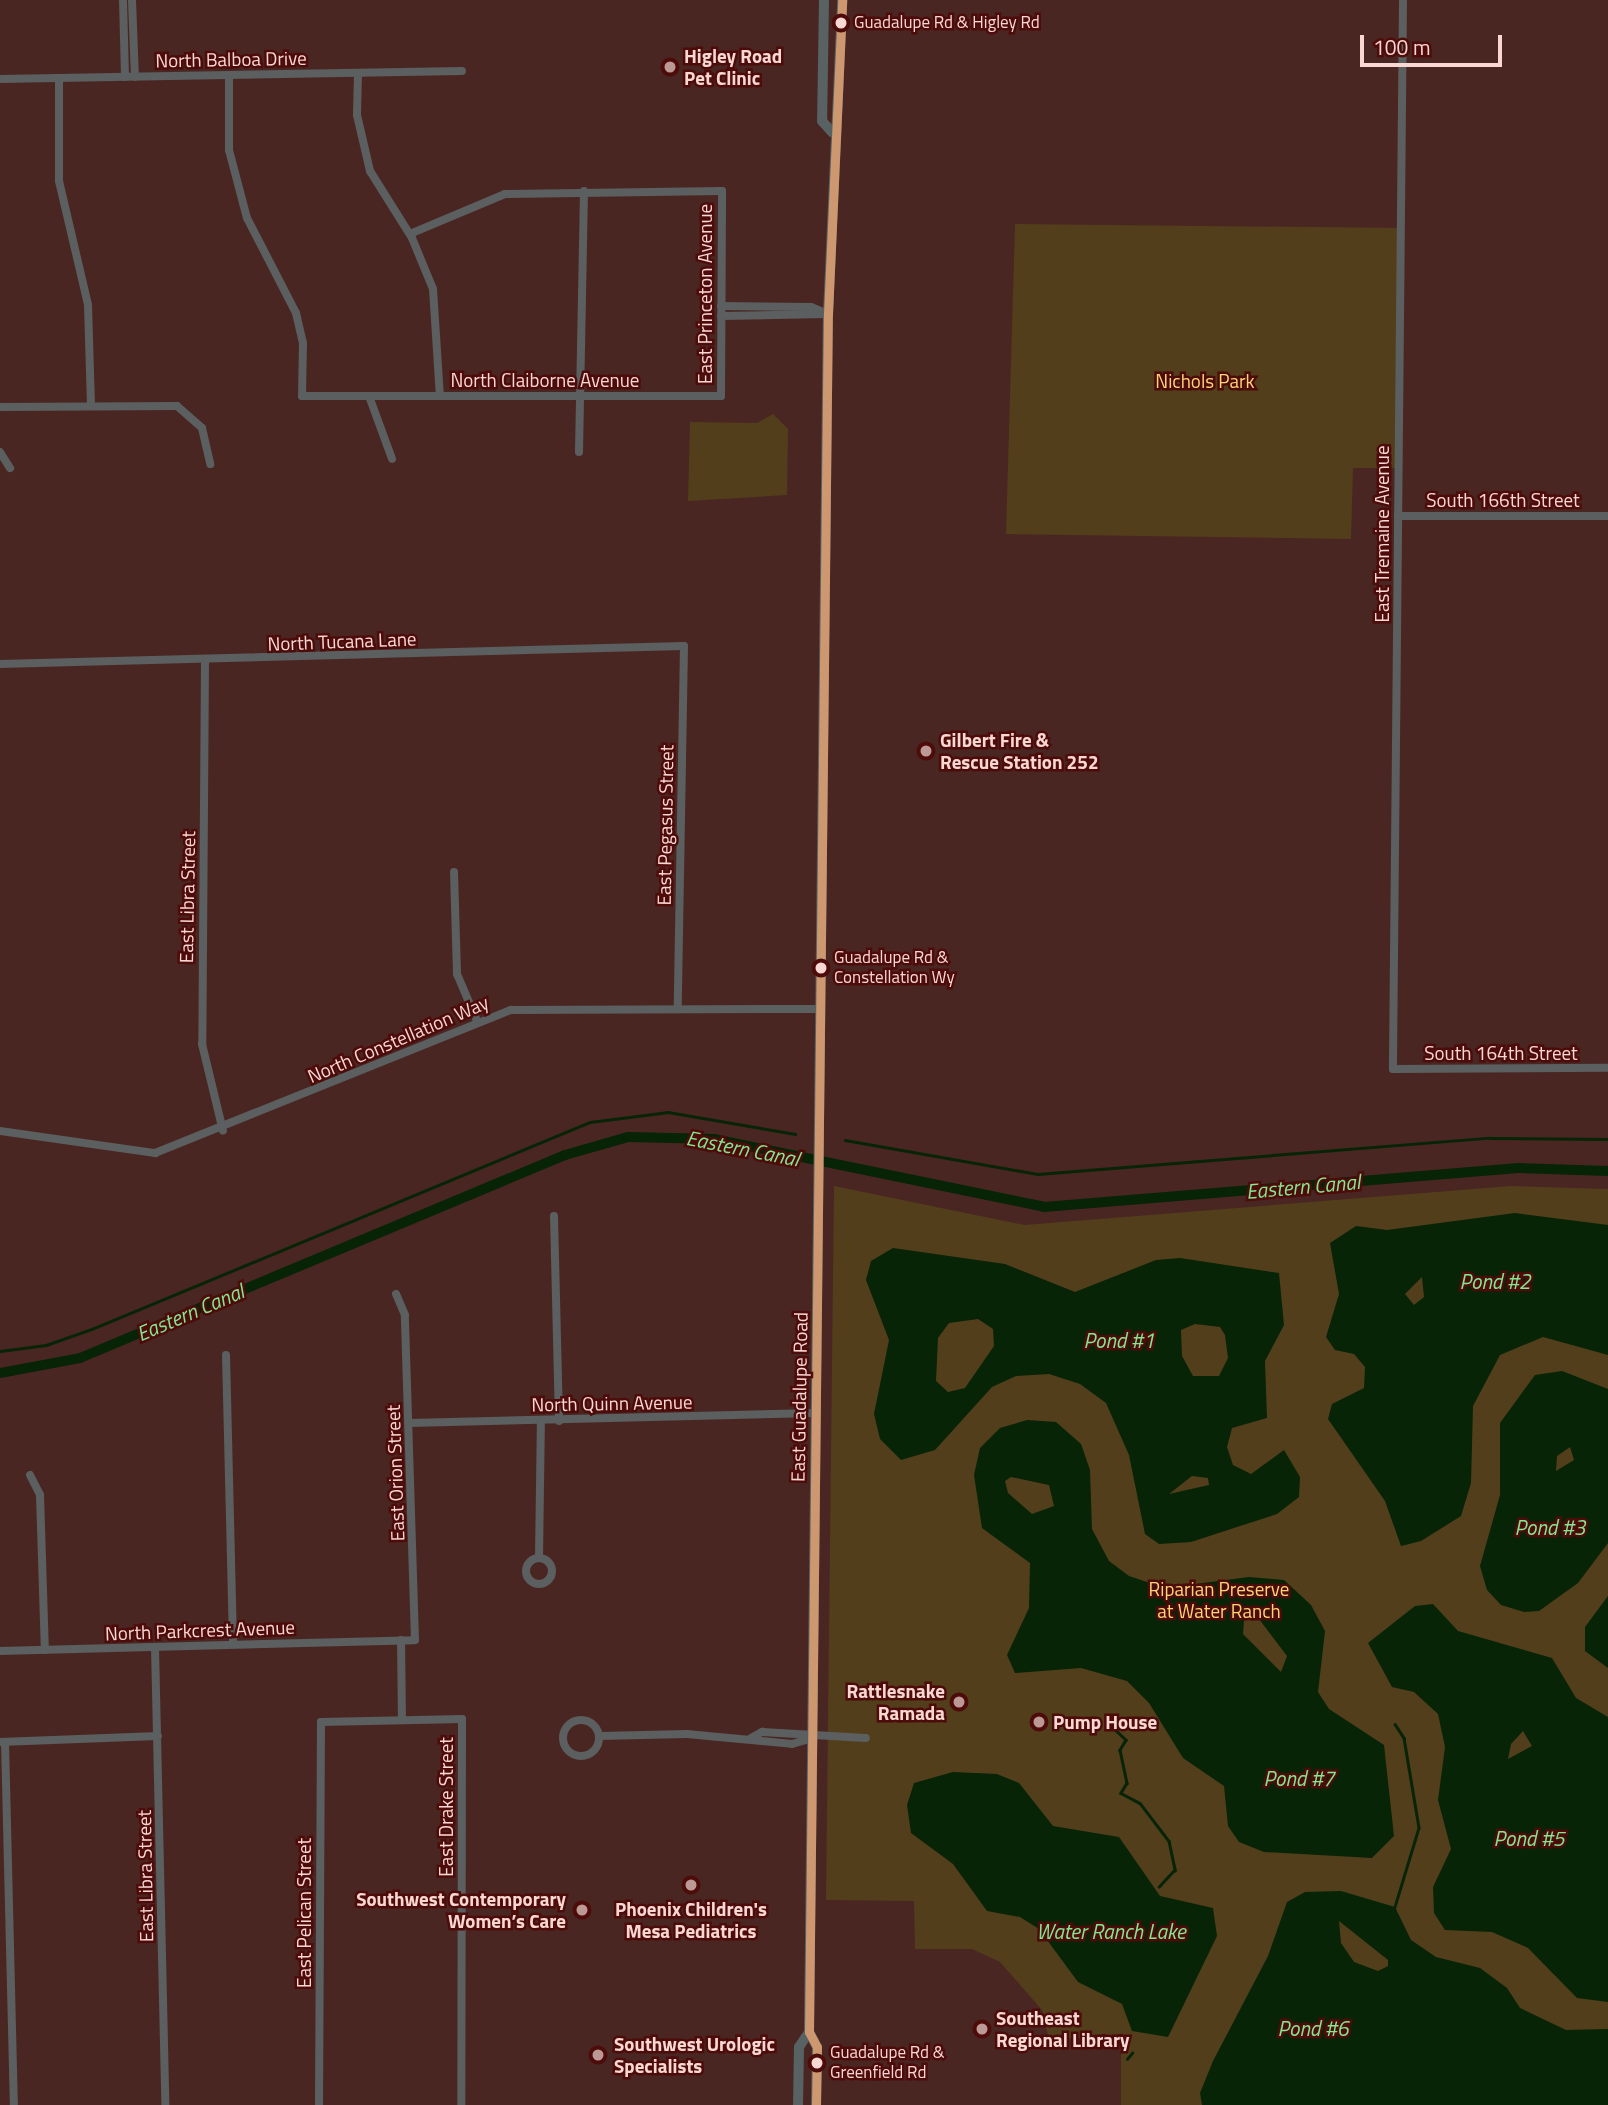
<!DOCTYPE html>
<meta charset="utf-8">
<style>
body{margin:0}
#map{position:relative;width:1608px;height:2105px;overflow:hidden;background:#4a2623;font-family:"Titillium Web",sans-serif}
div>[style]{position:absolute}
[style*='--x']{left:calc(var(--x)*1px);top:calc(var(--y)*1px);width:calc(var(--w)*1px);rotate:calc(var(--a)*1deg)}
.green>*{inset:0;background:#523e1b}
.water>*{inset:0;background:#072407}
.stream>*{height:2.5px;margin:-1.25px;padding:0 1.25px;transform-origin:1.25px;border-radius:1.25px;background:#072407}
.canal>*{height:10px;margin:-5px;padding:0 5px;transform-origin:5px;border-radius:5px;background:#072407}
.street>*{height:8px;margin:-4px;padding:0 4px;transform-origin:4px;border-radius:4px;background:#5b5f5f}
.street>.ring{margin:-4px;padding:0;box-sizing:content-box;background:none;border:8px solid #5b5f5f;border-radius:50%}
.secondary>*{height:10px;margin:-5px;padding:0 5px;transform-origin:5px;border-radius:5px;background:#586263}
.bus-1>*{height:9px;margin:-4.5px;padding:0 4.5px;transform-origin:4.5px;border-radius:4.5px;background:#cd976f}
.dots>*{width:19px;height:19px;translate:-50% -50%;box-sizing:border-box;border:4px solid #4d0b0a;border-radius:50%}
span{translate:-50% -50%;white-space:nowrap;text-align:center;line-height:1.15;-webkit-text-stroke:5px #4d0b0a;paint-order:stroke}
.bus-label{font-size:17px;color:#f9d7d3}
.left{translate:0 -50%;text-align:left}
.poi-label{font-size:19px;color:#f9d7d3;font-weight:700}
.right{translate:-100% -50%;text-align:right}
.street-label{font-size:19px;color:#f9d7d3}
.park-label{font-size:19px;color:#fcd578}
.water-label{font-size:21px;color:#83e690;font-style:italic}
.scale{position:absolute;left:1360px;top:35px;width:142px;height:32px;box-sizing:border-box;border:4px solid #f9d7d3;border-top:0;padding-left:9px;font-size:21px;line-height:24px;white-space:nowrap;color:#f9d7d3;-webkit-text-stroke:5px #4d0b0a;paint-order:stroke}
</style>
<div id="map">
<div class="green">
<div style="clip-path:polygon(1015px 224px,1404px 228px,1395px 468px,1353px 468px,1351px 539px,1006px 534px)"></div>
<div style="clip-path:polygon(773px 414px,788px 429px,787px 495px,688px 501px,690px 422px,757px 423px)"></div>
<div style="clip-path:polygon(834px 1186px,1024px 1225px,1511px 1186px,1608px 1189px,1608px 2105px,1121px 2105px,1121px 2037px,1049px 2039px,1042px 2010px,1000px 1962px,972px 1949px,915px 1949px,914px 1901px,826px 1900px)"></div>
</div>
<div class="water">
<div style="clip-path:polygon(evenodd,1515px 1213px,1608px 1225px,1608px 1355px,1543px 1337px,1500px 1355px,1473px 1406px,1471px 1483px,1461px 1516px,1421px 1541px,1401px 1546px,1385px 1501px,1328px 1419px,1332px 1404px,1364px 1388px,1365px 1367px,1354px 1354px,1335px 1350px,1326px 1337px,1339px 1294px,1330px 1243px,1356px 1226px,1387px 1230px,1515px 1213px,1422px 1277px,1424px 1297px,1414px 1305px,1405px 1294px,1422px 1277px)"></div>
<div style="clip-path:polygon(evenodd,893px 1248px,1005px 1264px,1075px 1292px,1156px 1260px,1180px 1258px,1279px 1273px,1284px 1325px,1265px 1361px,1267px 1418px,1232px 1428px,1227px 1447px,1233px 1465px,1251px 1474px,1284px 1450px,1300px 1477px,1299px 1497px,1277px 1514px,1191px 1542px,1159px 1544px,1145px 1534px,1129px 1455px,1106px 1403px,1080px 1384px,1049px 1374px,1016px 1376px,992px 1387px,935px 1450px,901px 1460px,880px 1439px,874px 1414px,889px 1340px,866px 1280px,871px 1261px,893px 1248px,978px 1319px,993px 1329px,994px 1346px,965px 1388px,948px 1392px,936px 1381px,938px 1338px,949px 1323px,978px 1319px,893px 1248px,1195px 1324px,1220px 1327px,1225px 1335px,1228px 1358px,1219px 1376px,1193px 1376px,1182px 1356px,1181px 1330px,1195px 1324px,893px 1248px,1192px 1476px,1208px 1478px,1209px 1485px,1169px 1494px,1192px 1476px)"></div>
<div style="clip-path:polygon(evenodd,1562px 1371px,1608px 1389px,1608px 1543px,1578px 1583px,1539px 1611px,1524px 1612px,1501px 1605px,1487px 1590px,1480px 1566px,1500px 1495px,1500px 1423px,1535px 1375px,1562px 1371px,1570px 1447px,1574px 1460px,1556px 1471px,1557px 1456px,1570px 1447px)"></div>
<div style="clip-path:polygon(evenodd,1027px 1420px,1056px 1422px,1081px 1444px,1090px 1470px,1092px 1529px,1109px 1561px,1129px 1576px,1165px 1588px,1249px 1577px,1284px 1580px,1311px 1605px,1325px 1631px,1318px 1692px,1329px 1709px,1384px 1745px,1394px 1836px,1372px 1858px,1264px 1852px,1239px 1842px,1228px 1826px,1224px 1786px,1183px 1758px,1149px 1703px,1127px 1681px,1081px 1668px,1015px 1673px,1007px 1655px,1029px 1608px,1030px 1563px,982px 1528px,974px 1475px,980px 1448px,1000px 1428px,1027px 1420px,1011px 1477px,1049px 1485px,1054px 1506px,1032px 1514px,1008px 1493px,1005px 1481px,1011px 1477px,1027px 1420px,1259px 1619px,1287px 1656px,1281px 1672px,1243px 1634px,1244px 1620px,1259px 1619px)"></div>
<div style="clip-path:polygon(1608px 1596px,1608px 1668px,1585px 1651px,1585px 1627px)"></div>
<div style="clip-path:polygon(evenodd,1433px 1604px,1458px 1631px,1552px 1658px,1576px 1698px,1608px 1717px,1608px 2002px,1577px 1998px,1528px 1948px,1492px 1932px,1445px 1930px,1434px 1913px,1433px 1887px,1451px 1849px,1438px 1800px,1445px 1747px,1438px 1714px,1414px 1692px,1392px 1687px,1368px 1643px,1415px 1606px,1433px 1604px,1523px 1731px,1532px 1746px,1508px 1759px,1511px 1744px,1523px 1731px)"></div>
<div style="clip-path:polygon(953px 1772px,997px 1774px,1019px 1783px,1053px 1826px,1119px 1837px,1160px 1896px,1213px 1908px,1217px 1936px,1168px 2037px,1132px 2031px,1122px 2004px,1078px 1982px,1039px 1929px,1020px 1917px,987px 1911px,953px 1864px,911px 1833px,907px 1805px,914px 1783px)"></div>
<div style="clip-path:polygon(evenodd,1341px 1891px,1395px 1907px,1411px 1940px,1436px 1957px,1480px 1968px,1507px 1988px,1520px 2008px,1566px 2030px,1608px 2029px,1608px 2105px,1202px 2105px,1200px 2093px,1213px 2061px,1268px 1956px,1287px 1902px,1305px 1892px,1341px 1891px,1339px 1921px,1388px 1960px,1388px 1966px,1378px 1971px,1354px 1962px,1341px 1943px,1339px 1921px)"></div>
</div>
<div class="stream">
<div style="--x:845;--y:1140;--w:196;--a:10"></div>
<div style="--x:1038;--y:1174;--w:453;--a:-4.6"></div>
<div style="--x:1490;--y:1138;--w:118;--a:0.5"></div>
<div style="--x:0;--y:1351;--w:46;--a:-7.4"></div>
<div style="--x:46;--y:1345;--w:49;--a:-19.2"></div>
<div style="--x:92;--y:1329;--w:539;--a:-22.57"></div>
<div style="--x:590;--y:1122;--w:79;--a:-7.3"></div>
<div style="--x:668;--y:1112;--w:129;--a:9.8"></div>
<div style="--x:1107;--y:1722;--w:26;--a:43"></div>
<div style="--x:1126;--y:1740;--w:12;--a:121"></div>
<div style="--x:1120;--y:1750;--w:34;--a:78"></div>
<div style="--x:1127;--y:1783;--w:12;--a:121"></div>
<div style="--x:1121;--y:1793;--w:21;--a:28"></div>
<div style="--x:1140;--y:1803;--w:48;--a:52.7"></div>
<div style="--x:1169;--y:1841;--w:30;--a:78"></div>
<div style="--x:1175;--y:1870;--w:23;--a:133"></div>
<div style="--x:1395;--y:1724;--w:17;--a:57"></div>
<div style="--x:1404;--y:1738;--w:91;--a:80.5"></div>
<div style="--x:1419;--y:1828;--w:83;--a:106.9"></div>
<div style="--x:1127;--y:2059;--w:8;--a:-50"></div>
</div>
<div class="canal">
<div style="--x:0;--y:1373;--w:81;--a:-10.6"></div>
<div style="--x:80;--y:1358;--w:526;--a:-22.71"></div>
<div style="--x:565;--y:1155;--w:66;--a:-15.9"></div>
<div style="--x:628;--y:1137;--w:86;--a:1.3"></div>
<div style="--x:714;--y:1139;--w:337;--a:11.6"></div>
<div style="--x:1044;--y:1207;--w:476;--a:-4.7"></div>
<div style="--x:1518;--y:1168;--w:90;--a:1.9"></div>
</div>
<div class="street">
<div style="--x:123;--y:0;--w:77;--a:88.5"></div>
<div style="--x:132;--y:0;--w:77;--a:87.8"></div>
<div style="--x:1403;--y:0;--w:1069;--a:90.54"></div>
<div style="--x:1393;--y:1069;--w:215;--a:-0.3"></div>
<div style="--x:358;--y:73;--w:42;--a:91.4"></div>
<div style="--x:357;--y:115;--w:57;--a:76.9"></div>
<div style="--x:370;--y:171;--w:79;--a:57.9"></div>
<div style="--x:412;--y:238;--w:55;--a:67.6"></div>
<div style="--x:433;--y:289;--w:107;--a:86.3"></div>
<div style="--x:229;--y:75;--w:75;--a:90"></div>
<div style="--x:229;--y:150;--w:70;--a:75.2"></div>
<div style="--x:247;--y:218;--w:107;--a:62.7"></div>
<div style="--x:296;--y:313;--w:31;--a:77"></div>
<div style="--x:303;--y:343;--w:53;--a:91.1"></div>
<div style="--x:302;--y:396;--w:419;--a:0"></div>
<div style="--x:721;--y:396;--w:205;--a:-89.7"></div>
<div style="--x:722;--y:191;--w:217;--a:179.2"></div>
<div style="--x:505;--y:194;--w:103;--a:157.2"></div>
<div style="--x:59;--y:78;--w:103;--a:90"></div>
<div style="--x:59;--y:181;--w:127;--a:76.8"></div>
<div style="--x:88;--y:305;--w:99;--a:88.3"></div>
<div style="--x:0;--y:79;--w:462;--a:-1"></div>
<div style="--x:721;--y:306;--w:90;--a:0.6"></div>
<div style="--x:811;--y:307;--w:18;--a:22"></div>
<div style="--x:721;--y:316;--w:105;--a:-1.1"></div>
<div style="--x:369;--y:396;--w:67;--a:69.9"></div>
<div style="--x:0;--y:407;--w:177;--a:-0.3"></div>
<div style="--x:177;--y:406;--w:33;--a:41"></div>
<div style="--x:202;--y:428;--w:37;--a:77"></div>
<div style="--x:0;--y:452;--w:19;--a:58"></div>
<div style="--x:579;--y:452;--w:261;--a:-88.9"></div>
<div style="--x:1398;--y:516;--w:210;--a:0"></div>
<div style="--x:205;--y:661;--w:383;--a:90.4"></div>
<div style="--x:202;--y:1044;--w:89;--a:76.4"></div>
<div style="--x:0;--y:664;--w:684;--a:-1.51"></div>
<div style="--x:684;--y:646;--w:359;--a:91"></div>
<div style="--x:454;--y:872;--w:102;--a:88.3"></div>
<div style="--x:457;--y:974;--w:51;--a:66.9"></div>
<div style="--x:0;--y:1131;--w:157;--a:8.1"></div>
<div style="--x:155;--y:1153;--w:384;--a:-21.9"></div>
<div style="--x:511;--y:1010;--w:310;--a:-0.2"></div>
<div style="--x:554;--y:1216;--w:205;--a:88.6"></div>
<div style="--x:226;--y:1355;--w:289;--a:88.6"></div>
<div style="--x:409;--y:1423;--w:407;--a:-1.4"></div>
<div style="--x:30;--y:1475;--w:22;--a:63"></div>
<div style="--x:40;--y:1495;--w:155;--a:88.2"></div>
<div style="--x:539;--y:1558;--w:137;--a:-89.2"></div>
<div class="ring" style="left:526px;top:1558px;width:18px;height:18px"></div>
<div style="--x:401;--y:1640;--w:80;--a:89.3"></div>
<div style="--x:155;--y:1647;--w:458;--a:88.7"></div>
<div style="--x:0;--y:1651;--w:415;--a:-1.5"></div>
<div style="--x:415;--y:1640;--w:325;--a:-91.8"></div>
<div style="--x:405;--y:1315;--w:23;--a:-113"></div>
<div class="ring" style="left:563px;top:1720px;width:28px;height:28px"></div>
<div style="--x:599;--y:1736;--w:88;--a:-1.3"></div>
<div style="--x:687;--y:1734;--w:105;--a:5.4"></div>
<div style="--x:792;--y:1744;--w:22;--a:-16"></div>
<div style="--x:751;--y:1738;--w:13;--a:-29"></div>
<div style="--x:762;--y:1732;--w:104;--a:3.3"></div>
<div style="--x:0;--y:1742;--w:158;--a:-2.2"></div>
<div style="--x:5;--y:1742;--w:363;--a:88.6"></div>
<div style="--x:319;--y:2105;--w:383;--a:-89.7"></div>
<div style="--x:321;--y:1722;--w:141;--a:-1.2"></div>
<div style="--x:462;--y:1719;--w:386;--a:90.1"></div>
</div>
<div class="secondary">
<div style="--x:824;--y:0;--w:121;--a:90.9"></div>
<div style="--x:822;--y:121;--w:15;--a:48"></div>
<div style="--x:798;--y:2105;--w:58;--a:-89"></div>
<div style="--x:799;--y:2047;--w:18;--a:-56"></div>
<div style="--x:816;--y:2105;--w:58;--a:-89"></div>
<div style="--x:817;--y:2047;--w:17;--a:-118"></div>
<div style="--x:809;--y:2032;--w:1718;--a:-89.37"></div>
<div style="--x:828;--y:314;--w:314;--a:-87.4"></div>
</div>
<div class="bus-1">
<div style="--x:816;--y:2105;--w:58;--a:-89"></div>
<div style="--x:817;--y:2047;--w:17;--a:-118"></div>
<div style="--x:809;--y:2032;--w:1718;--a:-89.37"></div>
<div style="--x:828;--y:314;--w:314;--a:-87.4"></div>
</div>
<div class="dots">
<div style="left:841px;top:23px;background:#f9d7d3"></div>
<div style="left:670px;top:67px;background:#bc9995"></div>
<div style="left:926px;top:751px;background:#bc9995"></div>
<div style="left:821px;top:968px;background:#f9d7d3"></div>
<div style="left:959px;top:1702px;background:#bc9995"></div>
<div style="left:1039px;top:1722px;background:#bc9995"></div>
<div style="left:691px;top:1885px;background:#bc9995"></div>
<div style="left:582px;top:1910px;background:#bc9995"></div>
<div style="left:982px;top:2029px;background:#bc9995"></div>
<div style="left:598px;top:2055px;background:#bc9995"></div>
<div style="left:817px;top:2063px;background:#f9d7d3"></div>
</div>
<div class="bus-label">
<span class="left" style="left:854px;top:23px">Guadalupe Rd &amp; Higley Rd</span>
<span class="left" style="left:834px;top:968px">Guadalupe Rd &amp;<br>Constellation Wy</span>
<span class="left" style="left:830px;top:2063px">Guadalupe Rd &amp;<br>Greenfield Rd</span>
</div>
<div class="poi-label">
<span class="left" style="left:684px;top:67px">Higley Road<br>Pet Clinic</span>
<span class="left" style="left:940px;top:751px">Gilbert Fire &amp;<br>Rescue Station 252</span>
<span class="right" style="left:945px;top:1702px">Rattlesnake<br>Ramada</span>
<span class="left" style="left:1053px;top:1722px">Pump House</span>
<span class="right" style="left:566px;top:1910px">Southwest Contemporary<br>Women’s Care</span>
<span style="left:691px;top:1920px">Phoenix Children's<br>Mesa Pediatrics</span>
<span class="left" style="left:996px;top:2029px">Southeast<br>Regional Library</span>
<span class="left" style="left:614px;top:2055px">Southwest Urologic<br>Specialists</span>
</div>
<div class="street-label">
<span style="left:231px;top:59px;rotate:-1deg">North Balboa Drive</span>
<span style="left:705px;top:294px;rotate:-90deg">East Princeton Avenue</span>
<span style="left:545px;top:380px">North Claiborne Avenue</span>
<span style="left:1503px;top:500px">South 166th Street</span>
<span style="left:1382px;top:534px;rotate:-90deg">East Tremaine Avenue</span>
<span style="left:342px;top:641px;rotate:-2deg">North Tucana Lane</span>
<span style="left:665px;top:825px;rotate:-89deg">East Pegasus Street</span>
<span style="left:187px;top:897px;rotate:-89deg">East Libra Street</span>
<span style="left:398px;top:1039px;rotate:-23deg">North Constellation Way</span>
<span style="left:1501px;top:1053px">South 164th Street</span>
<span style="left:799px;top:1397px;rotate:-89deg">East Guadalupe Road</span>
<span style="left:612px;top:1403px;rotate:-1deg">North Quinn Avenue</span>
<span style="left:395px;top:1473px;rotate:-92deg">East Orion Street</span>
<span style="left:200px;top:1630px;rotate:-2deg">North Parkcrest Avenue</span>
<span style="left:446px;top:1807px;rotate:-90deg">East Drake Street</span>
<span style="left:145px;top:1876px;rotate:-91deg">East Libra Street</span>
<span style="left:304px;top:1913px;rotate:-90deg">East Pelican Street</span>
</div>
<div class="park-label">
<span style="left:1205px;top:381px">Nichols Park</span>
<span style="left:1219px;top:1600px">Riparian Preserve<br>at Water Ranch</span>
</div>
<div class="water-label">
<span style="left:743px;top:1148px;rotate:11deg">Eastern Canal</span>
<span style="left:1303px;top:1186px;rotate:-5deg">Eastern Canal</span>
<span style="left:1495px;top:1281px">Pond #2</span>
<span style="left:190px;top:1312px;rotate:-23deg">Eastern Canal</span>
<span style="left:1119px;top:1340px">Pond #1</span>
<span style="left:1550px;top:1527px">Pond #3</span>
<span style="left:1299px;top:1778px">Pond #7</span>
<span style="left:1529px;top:1838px">Pond #5</span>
<span style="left:1111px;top:1931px">Water Ranch Lake</span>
<span style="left:1313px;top:2028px">Pond #6</span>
</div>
<div class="scale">100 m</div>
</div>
